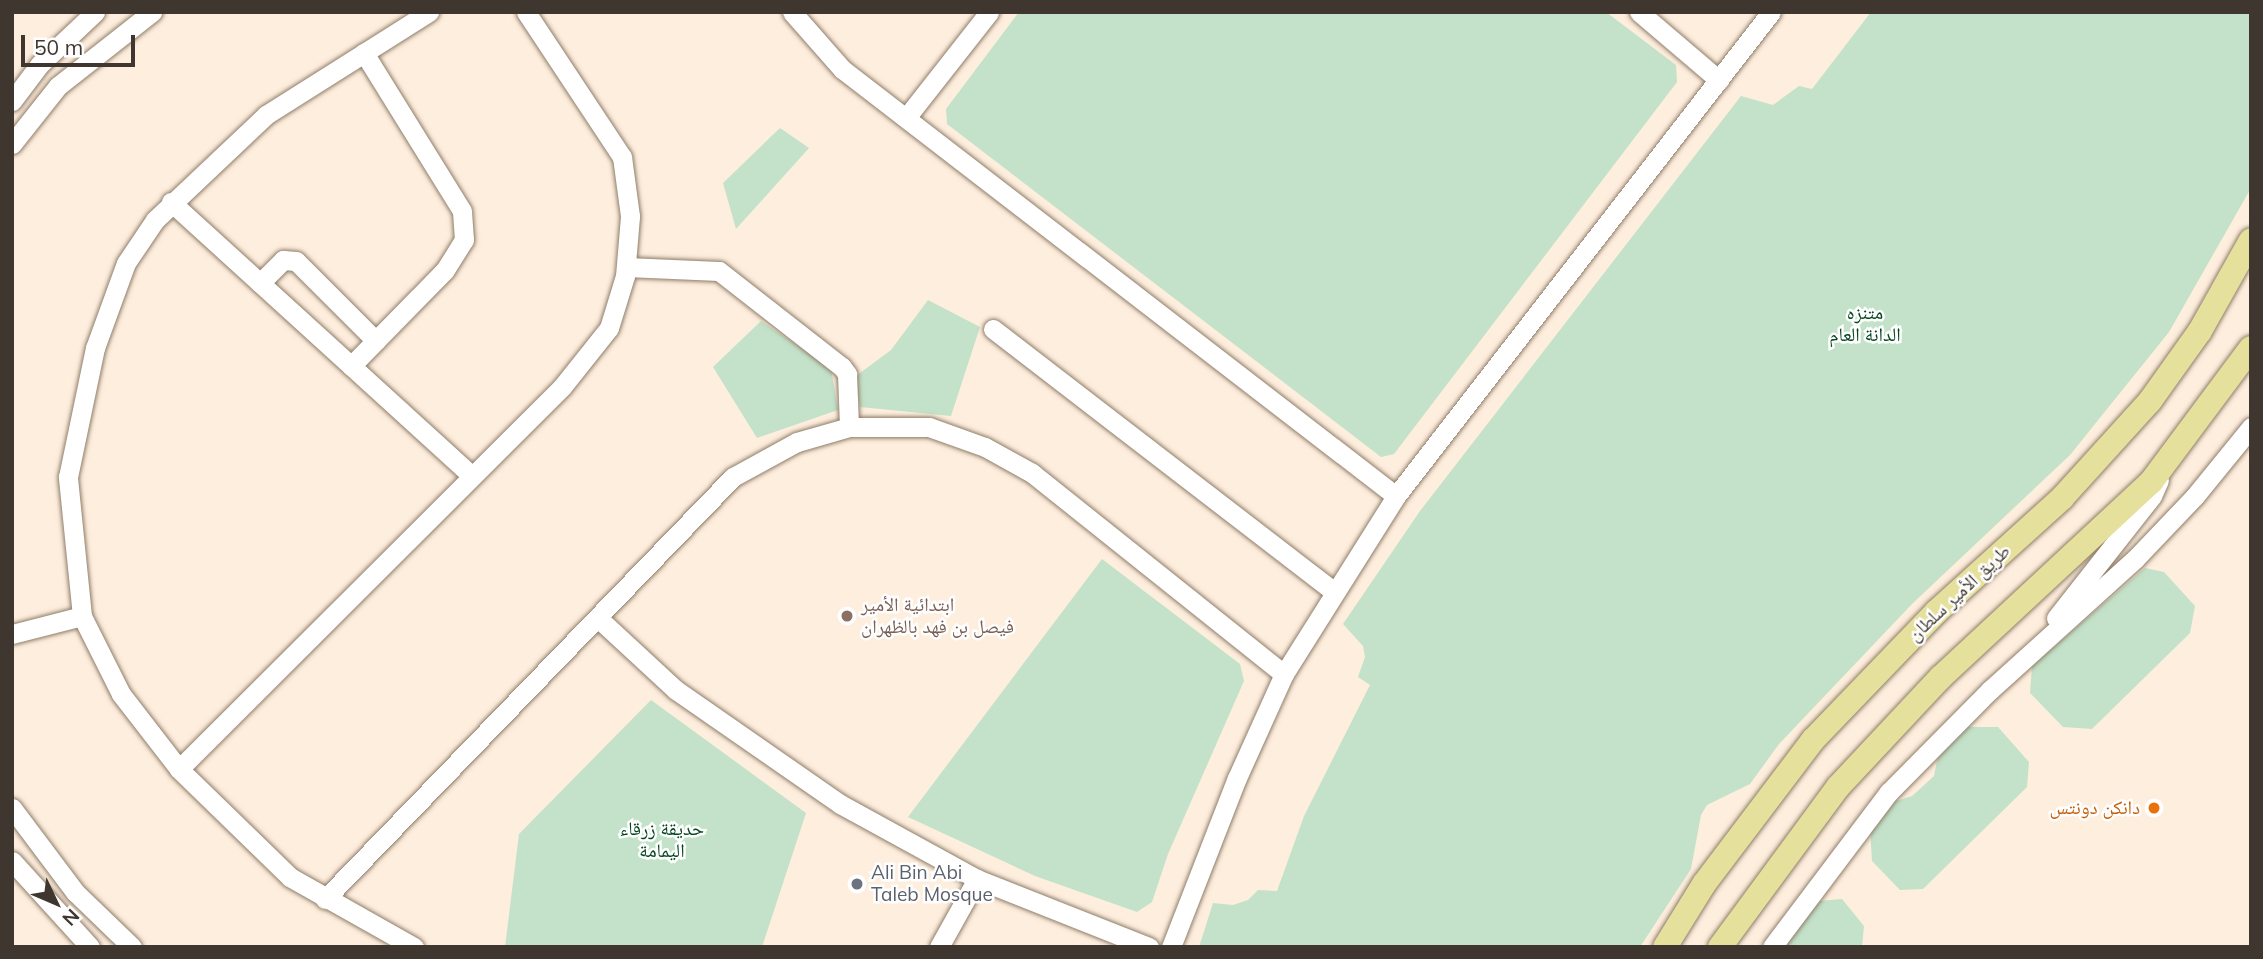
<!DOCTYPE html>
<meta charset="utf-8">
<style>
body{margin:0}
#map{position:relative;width:2263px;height:959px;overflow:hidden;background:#feeedd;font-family:Mulish,"Noto Naskh Arabic",sans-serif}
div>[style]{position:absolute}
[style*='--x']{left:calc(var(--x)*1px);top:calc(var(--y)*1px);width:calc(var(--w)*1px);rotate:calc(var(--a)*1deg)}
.green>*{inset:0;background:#c3e2c9}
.roads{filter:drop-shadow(0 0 2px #8e7d69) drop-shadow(0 0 2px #8e7d69)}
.minor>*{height:19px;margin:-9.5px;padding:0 9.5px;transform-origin:9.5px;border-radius:9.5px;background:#fff}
.major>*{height:24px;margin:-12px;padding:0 12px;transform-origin:12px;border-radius:12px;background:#e5e09b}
.dots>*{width:19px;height:19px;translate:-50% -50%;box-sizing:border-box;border:4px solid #fefefe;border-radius:50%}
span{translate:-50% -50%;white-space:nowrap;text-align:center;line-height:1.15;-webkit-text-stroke:5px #fefefe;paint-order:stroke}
.park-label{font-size:19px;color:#044620}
.street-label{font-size:19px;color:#3f372f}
.education-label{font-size:19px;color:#785e54}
.left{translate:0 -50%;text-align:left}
.food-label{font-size:19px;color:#c56008}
.right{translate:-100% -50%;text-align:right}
.worship-label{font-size:19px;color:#5b616d}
.frame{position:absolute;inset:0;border:14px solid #3f372f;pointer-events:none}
.north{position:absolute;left:21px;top:868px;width:70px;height:70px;-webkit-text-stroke:5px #fefefe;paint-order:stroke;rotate:134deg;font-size:19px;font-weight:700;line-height:28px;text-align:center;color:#3f372f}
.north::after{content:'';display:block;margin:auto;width:24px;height:32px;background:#3f372f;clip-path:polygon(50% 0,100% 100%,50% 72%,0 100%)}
.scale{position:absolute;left:21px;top:35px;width:114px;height:32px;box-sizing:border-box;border:4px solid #3f372f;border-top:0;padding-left:9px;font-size:21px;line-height:24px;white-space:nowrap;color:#3f372f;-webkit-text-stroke:5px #fefefe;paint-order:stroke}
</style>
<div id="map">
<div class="green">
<div style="clip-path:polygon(1019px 12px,1606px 12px,1676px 65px,1677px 82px,1394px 454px,1381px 457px,947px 124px,946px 109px)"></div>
<div style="clip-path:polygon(1871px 12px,2251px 12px,2251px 188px,2169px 332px,2070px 455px,1912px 604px,1779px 744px,1750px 784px,1707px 805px,1701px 815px,1691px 869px,1640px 947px,1199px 947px,1213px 903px,1233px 905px,1248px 900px,1258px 890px,1277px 891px,1304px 816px,1370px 685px,1358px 677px,1365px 657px,1363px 646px,1343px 624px,1420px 511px,1741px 96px,1773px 105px,1799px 86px,1812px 89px)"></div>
<div style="clip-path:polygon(780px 128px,809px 148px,736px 229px,723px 183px)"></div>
<div style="clip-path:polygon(928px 300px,980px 327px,951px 416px,860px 407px,856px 376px,891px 350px)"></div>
<div style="clip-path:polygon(761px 321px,831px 368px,838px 410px,757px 438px,713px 367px)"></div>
<div style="clip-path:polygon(1102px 559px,1240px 664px,1244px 681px,1168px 854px,1152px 902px,1137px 912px,1035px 876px,908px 817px)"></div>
<div style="clip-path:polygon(2145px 568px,2164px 572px,2195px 606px,2190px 633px,2092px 729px,2063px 727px,2030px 693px,2032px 666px)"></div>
<div style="clip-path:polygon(651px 700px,806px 813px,762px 947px,505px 947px,519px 834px)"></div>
<div style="clip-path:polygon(1959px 727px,1998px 727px,2029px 762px,2027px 787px,1923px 889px,1900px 890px,1872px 861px,1870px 829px,1890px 803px,1912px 796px,1934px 776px,1939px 751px)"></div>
<div style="clip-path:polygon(1842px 899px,1864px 926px,1862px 947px,1783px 947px,1818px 901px)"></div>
</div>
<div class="roads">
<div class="minor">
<div style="--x:792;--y:12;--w:76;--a:48.7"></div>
<div style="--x:842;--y:69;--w:699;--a:37.62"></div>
<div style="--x:1639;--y:12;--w:105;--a:40.4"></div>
<div style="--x:12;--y:101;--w:46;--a:-52.9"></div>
<div style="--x:40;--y:64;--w:76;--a:-43.4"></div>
<div style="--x:906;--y:118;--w:135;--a:-51.9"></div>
<div style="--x:12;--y:144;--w:74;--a:-51.6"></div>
<div style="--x:58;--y:86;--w:120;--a:-38.2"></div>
<div style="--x:171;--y:202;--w:407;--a:42.3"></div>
<div style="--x:626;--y:267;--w:93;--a:2.5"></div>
<div style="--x:719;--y:271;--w:156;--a:38"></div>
<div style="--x:842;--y:367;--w:9;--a:54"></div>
<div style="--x:847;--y:374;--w:53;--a:87.8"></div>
<div style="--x:260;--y:283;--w:33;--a:-45"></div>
<div style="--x:283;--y:260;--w:13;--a:4"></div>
<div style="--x:296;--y:261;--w:113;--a:45"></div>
<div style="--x:993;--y:329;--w:431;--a:37.6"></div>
<div style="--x:351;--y:366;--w:134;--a:-45.6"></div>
<div style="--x:445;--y:270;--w:36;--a:-58"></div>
<div style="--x:464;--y:240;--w:29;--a:-94"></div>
<div style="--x:462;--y:211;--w:186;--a:-121.8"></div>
<div style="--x:2056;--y:618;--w:155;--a:-51.8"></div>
<div style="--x:2152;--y:496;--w:17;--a:-66"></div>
<div style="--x:599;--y:619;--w:105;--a:42.7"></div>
<div style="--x:676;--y:690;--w:200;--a:34.8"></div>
<div style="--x:840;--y:804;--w:156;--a:28.7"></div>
<div style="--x:977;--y:879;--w:185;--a:21.6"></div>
<div style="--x:12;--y:634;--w:72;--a:-14.4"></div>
<div style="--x:179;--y:769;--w:541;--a:-44.93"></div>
<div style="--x:562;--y:387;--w:75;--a:-51.5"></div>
<div style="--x:609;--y:328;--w:54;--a:-72.9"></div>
<div style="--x:625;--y:276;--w:60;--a:-85.2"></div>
<div style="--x:630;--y:216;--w:60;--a:-97.7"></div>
<div style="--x:622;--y:157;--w:174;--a:-123.5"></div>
<div style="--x:12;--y:808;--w:105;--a:53.1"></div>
<div style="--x:75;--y:892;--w:79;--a:44"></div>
<div style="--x:12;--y:861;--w:116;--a:47.8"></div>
<div style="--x:325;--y:899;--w:587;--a:-45.97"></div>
<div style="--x:733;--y:477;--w:73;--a:-28.7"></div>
<div style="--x:797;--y:442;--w:54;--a:-16.1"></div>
<div style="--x:849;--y:427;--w:80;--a:0"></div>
<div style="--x:929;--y:427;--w:59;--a:19.7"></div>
<div style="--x:985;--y:447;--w:54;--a:29"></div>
<div style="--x:1032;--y:473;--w:322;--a:38.6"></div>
<div style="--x:414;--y:947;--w:142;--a:-150.6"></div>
<div style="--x:290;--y:877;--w:155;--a:-135.8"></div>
<div style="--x:179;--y:769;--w:95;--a:-127.7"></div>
<div style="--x:121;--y:694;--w:87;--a:-116.6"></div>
<div style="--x:82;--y:616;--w:140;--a:-95.8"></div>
<div style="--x:68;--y:477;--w:132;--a:-78.2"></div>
<div style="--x:95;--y:348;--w:90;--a:-70"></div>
<div style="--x:126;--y:263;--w:52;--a:-56"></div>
<div style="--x:155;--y:220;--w:153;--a:-43.4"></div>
<div style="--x:266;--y:115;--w:193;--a:-32.3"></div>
<div style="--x:939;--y:947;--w:78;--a:-60.8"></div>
<div style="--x:1171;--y:947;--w:181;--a:-68.7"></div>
<div style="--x:1237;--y:778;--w:114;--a:-65.7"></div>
<div style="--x:1284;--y:674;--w:210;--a:-57.8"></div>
<div style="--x:1396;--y:496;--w:612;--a:-52.23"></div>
<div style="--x:1772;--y:947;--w:194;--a:-53"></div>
<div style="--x:1889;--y:792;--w:144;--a:-45.3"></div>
<div style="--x:1990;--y:690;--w:195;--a:-42.1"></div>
<div style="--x:2135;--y:559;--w:87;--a:-46.4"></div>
<div style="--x:2195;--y:496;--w:89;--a:-50.9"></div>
</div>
<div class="major">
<div style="--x:1665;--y:947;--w:74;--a:-58.2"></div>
<div style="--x:1704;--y:884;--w:181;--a:-52.9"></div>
<div style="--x:1813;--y:740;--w:178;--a:-46.1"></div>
<div style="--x:1936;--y:612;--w:170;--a:-42.1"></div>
<div style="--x:2062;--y:498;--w:131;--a:-47.8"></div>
<div style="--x:2150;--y:401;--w:86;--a:-54.5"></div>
<div style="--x:2200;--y:331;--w:104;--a:-60.7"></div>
<div style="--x:1720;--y:947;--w:199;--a:-53.6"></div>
<div style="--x:1838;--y:787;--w:151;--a:-46.9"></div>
<div style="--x:1941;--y:677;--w:287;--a:-42.9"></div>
<div style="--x:2151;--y:482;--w:167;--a:-53.3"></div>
</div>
</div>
<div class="dots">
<div style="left:847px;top:616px;background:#8d6e63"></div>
<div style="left:2154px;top:808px;background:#e8710a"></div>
<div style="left:857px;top:884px;background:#6b7280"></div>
</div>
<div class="park-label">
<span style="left:1865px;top:324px">متنزه<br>الدانة العام</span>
<span style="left:662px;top:840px">حديقة زرقاء<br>اليمامة</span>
</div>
<div class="street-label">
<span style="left:1959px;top:593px;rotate:-43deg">طريق الأمير سلطان</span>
</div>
<div class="education-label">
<span class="left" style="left:861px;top:616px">ابتدائية الأمير<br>فيصل بن فهد بالظهران</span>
</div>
<div class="food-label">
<span class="right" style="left:2140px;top:808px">دانكن دونتس</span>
</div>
<div class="worship-label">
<span class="left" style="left:871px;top:884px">Ali Bin Abi<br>Taleb Mosque</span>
</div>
<div class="frame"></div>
<div class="north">N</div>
<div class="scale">50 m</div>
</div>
